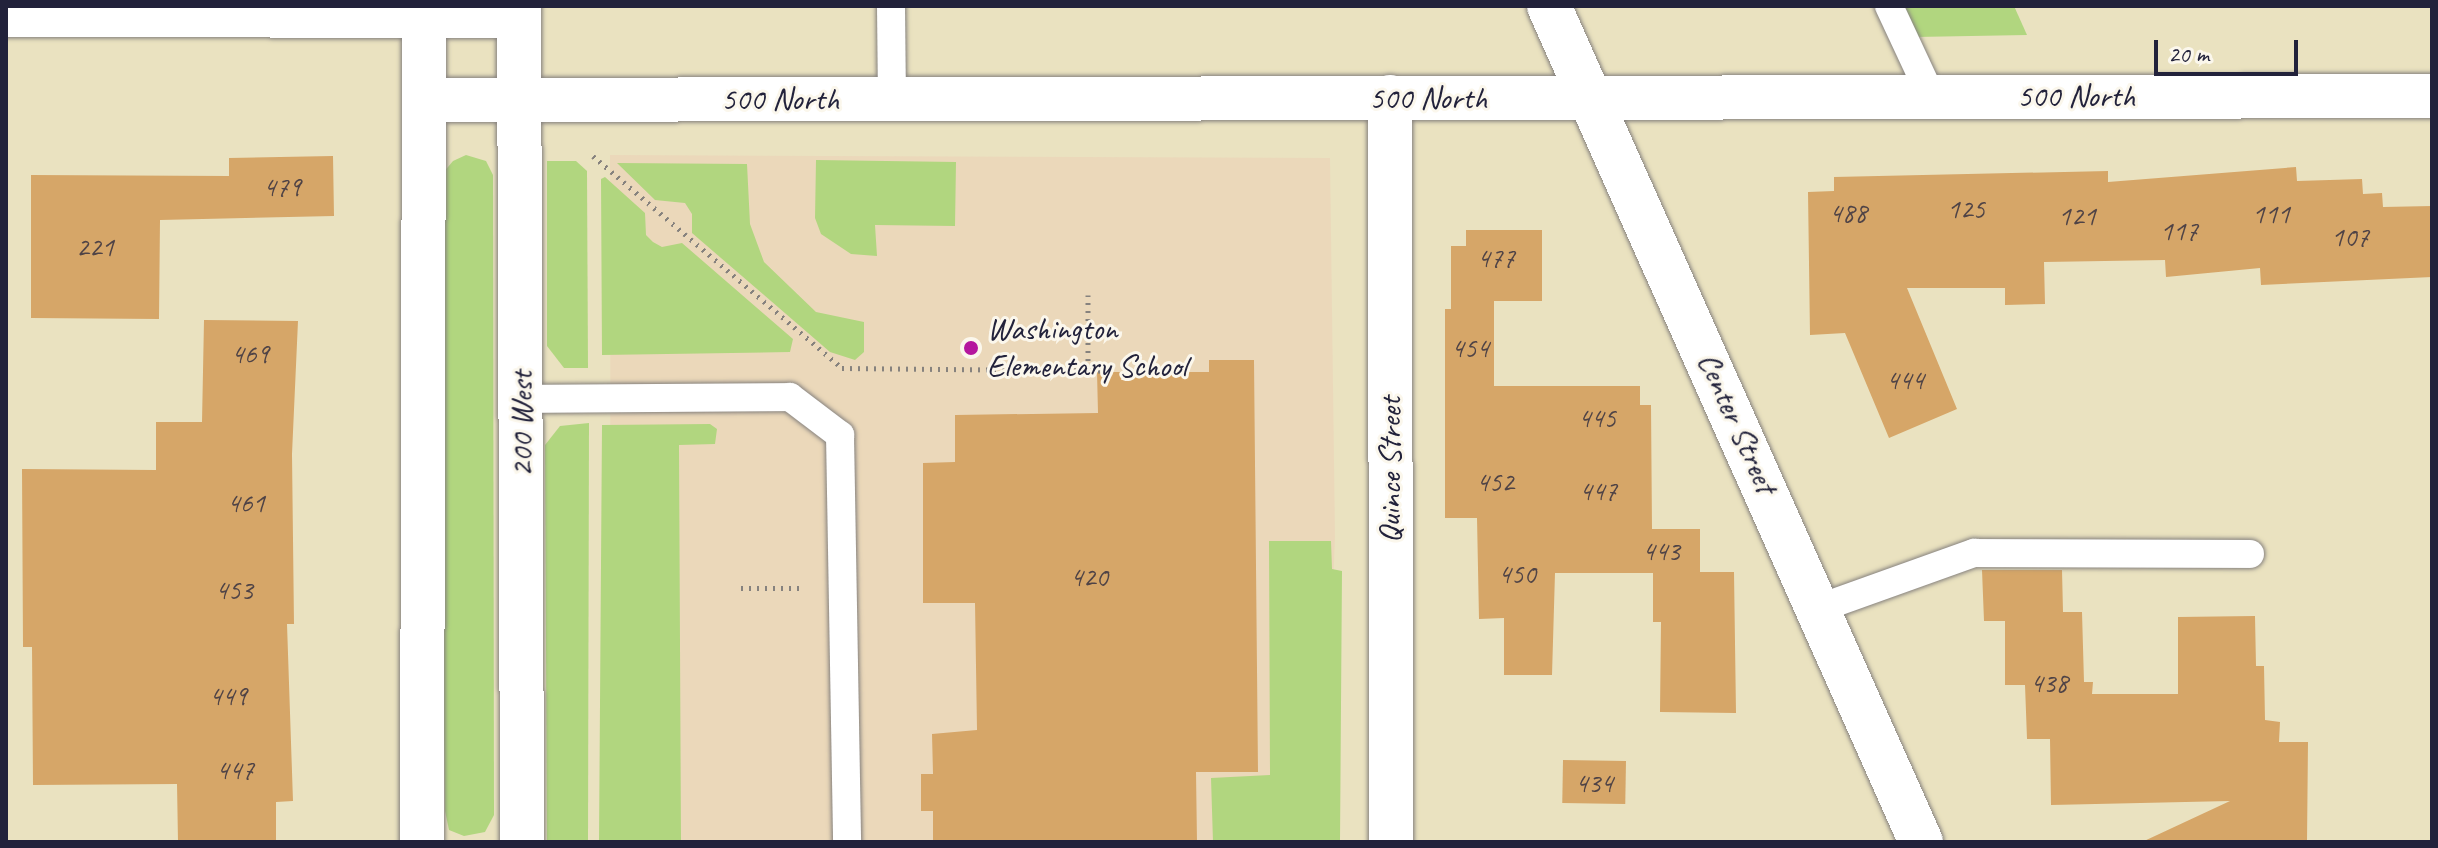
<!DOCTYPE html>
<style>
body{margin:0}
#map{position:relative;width:2438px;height:848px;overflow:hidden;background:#eae2c0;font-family:Caveat,sans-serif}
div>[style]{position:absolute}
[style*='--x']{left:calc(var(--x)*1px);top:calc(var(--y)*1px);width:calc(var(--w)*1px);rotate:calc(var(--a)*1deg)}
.built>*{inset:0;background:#ebd8ba}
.green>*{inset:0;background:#b1d67f}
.building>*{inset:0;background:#d6a668;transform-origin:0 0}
.path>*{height:5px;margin-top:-2.5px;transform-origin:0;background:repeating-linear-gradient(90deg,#86827e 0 2px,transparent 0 8px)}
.roads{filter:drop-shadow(0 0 2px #86827e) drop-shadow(0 0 2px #86827e)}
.service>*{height:28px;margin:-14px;padding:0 14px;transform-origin:14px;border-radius:14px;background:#fff}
.minor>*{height:44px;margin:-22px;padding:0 22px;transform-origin:22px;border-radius:22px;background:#fff}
.dots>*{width:22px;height:22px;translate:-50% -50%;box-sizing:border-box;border:4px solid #fbf7ec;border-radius:50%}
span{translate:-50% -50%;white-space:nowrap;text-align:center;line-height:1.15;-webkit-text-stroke:6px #fbf7ec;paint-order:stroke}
.number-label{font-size:28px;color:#4f4346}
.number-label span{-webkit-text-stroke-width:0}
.street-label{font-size:32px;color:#22223b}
.poi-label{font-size:32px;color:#22223b}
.left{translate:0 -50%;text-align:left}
.frame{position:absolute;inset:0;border:8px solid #22223b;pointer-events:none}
.scale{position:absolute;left:2154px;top:40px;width:144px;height:36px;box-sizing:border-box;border:4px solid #22223b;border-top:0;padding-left:10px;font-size:24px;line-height:28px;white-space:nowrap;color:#22223b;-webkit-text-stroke:6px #fbf7ec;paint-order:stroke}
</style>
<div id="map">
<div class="built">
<div style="clip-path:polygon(610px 155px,1330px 158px,1335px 537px,1323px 842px,611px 842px)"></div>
</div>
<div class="green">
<div style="clip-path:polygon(1903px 6px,2014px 6px,2027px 35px,1915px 37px)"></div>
<div style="clip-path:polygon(466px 155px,486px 161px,493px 175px,494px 815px,485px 832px,464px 836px,449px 830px,445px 811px,437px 180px,453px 161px)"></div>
<div style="clip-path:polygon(816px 160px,956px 162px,955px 226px,875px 225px,877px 256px,851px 254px,821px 234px,815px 218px)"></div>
<div style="clip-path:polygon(547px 161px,576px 161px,587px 171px,588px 368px,564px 368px,547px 346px)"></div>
<div style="clip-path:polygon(617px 163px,747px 164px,750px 224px,764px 262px,816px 312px,864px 322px,864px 352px,855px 360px,830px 352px,692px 233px,692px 214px,685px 203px,655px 200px)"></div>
<div style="clip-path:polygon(605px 177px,645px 213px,646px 235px,653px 242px,662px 247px,682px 243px,793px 339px,790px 352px,602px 355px,601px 179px)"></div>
<div style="clip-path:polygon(589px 423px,588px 842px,547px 842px,545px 445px,560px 426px)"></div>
<div style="clip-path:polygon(710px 424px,717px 429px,715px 444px,679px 445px,681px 842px,599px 842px,602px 425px)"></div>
<div style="clip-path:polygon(1269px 541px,1331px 541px,1332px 569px,1342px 571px,1340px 842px,1213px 842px,1211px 778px,1270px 775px)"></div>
</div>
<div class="building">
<div style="clip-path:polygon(333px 156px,334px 216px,160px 220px,159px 319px,31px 318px,31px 175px,229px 176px,229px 158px)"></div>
<div style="clip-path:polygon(2296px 167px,2297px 181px,2362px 179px,2363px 194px,2382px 193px,2383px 207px,2432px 206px,2432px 277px,2261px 285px,2260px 268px,2166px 277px,2165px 260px,2044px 262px,2045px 304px,2005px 305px,2005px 288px,1907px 288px,1957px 409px,1889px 438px,1845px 333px,1810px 335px,1808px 192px,1834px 191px,1834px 177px,2108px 171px,2108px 182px)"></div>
<div style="clip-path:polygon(1466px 230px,1542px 230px,1542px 301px,1494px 301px,1494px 386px,1640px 386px,1640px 405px,1651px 405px,1652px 529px,1700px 529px,1700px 572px,1734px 572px,1736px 713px,1660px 712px,1661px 622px,1653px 622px,1653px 573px,1555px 573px,1552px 675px,1504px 675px,1504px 618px,1479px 619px,1477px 518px,1445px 518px,1445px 309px,1451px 309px,1451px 246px,1466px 246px)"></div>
<div style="clip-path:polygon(204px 320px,298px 321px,292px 454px,294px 624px,287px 624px,293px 801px,276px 802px,276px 842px,178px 842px,177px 784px,33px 785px,32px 647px,23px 647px,22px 469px,156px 470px,156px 422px,202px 422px)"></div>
<div style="clip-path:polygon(1209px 360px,1254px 360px,1258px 772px,1196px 772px,1197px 842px,933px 842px,933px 811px,921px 811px,921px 774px,933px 774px,932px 734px,977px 730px,975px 603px,923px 603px,923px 463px,955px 462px,955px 415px,1098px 413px,1097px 372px,1209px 372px)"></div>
<div style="clip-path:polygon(1982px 570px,2062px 570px,2063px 612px,2082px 612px,2084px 682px,2093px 682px,2092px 694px,2178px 694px,2178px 617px,2255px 616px,2256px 666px,2264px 666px,2265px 720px,2280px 722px,2279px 742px,2308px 742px,2307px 842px,2142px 842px,2230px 801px,2051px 805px,2050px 739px,2027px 739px,2025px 685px,2005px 685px,2005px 621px,1984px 621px)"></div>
<div style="left:1626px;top:761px;width:43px;height:63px;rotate:91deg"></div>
</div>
<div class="path">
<div style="--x:593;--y:156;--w:327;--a:40.4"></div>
<div style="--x:842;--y:368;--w:270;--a:0.6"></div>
<div style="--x:1088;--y:295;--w:76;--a:90"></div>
<div style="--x:741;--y:588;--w:63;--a:0"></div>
</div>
<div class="roads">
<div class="service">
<div style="--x:891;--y:6;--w:93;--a:89.4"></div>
<div style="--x:1889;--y:6;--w:99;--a:65"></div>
<div style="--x:522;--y:399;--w:268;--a:-0.4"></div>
<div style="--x:790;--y:397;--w:63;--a:37.2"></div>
<div style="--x:840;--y:435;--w:407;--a:89"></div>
<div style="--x:1820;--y:608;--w:164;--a:-19.7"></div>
<div style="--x:1974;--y:553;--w:276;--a:0.2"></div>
</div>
<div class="minor">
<div style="--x:519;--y:6;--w:836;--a:89.79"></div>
<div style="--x:1549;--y:6;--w:915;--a:66.01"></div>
<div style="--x:6;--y:15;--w:513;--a:0.11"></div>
<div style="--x:1390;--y:97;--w:745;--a:89.92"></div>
<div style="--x:424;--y:100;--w:2008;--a:-0.11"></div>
<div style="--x:422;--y:842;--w:836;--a:-89.86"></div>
</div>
</div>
<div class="dots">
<div style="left:971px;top:348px;background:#b5179e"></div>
</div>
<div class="number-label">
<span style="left:282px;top:187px">479</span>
<span style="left:1966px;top:209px">125</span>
<span style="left:1848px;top:213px">488</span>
<span style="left:2271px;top:214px">111</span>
<span style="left:2077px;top:216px">121</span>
<span style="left:2179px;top:231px">117</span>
<span style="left:2350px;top:237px">107</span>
<span style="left:95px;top:247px">221</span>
<span style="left:1496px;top:258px">477</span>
<span style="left:1470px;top:348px">454</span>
<span style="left:250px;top:354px">469</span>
<span style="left:1905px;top:380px">444</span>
<span style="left:1597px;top:418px">445</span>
<span style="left:1495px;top:482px">452</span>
<span style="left:1598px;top:491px">447</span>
<span style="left:246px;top:503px">461</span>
<span style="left:1661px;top:551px">443</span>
<span style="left:1517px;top:574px">450</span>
<span style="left:1089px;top:577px">420</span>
<span style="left:234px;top:590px">453</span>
<span style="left:2049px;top:683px">438</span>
<span style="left:228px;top:696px">449</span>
<span style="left:235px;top:770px">447</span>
<span style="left:1594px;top:783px">434</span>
</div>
<div class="street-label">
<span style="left:2076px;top:96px">500 North</span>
<span style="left:1428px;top:98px">500 North</span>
<span style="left:780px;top:99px">500 North</span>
<span style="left:1737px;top:423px;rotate:66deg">Center Street</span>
<span style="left:522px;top:424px;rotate:-90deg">200 West</span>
<span style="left:1390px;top:470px;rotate:-90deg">Quince Street</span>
</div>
<div class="poi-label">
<span class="left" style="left:987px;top:348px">Washington<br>Elementary School</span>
</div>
<div class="frame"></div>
<div class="scale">20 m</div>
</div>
